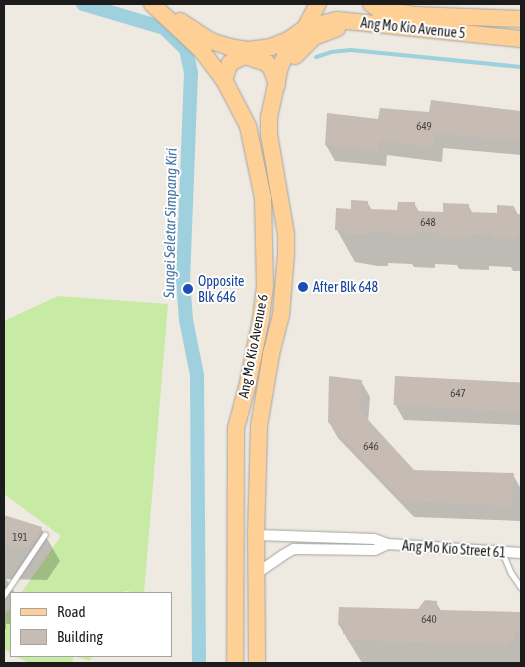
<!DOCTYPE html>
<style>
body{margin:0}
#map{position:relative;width:525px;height:667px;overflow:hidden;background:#eee9e1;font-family:"Asap Condensed",sans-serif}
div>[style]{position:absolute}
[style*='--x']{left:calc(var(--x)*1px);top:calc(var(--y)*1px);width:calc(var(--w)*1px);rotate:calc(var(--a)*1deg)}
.grass>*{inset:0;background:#c7eba4}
.shadow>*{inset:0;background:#0003}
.stream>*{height:4px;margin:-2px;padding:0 2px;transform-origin:2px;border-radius:2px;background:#9fd0de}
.canal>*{height:14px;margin:-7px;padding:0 7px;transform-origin:7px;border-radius:7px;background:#9fd0de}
.building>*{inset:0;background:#c6bcb4;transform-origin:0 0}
.roads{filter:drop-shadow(0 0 1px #a3a3a3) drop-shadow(0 0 1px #a3a3a3)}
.lane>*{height:5px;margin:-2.5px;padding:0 2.5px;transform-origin:2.5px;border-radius:2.5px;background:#fff}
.street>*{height:10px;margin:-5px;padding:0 5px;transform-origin:5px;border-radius:5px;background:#fff}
.primary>*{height:16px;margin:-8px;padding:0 8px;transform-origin:8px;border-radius:8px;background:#ffd095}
.dots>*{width:14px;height:14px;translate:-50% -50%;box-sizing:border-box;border:2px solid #fff;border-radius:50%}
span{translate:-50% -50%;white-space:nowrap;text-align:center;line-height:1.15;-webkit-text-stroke:4px #fff;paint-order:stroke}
.number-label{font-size:11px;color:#464442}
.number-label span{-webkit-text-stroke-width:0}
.street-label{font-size:14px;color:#1c1c1c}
.transit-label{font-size:14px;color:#164399}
.left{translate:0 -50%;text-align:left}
.water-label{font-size:15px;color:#4276a7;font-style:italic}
.frame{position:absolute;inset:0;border:5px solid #1c1c1c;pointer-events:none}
.legend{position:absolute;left:10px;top:592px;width:162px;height:65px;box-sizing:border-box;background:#fff;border:1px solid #a4a4a4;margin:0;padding:6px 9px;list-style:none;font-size:15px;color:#1c1c1c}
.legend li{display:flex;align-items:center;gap:10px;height:25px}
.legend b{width:25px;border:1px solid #a4a4a4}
</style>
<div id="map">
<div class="grass">
<div style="clip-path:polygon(58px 296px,168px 304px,144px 593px,124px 591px,123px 593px,21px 593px,61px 536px,4px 494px,4px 321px)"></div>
<div style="clip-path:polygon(11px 608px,11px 653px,4px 649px,4px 614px)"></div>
<div style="clip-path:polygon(15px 656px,92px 656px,90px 661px,74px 656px,72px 663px,29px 663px)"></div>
</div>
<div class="shadow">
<div style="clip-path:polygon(432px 102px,521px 112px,521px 155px,443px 148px,442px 162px,387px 155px,386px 166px,335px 161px,326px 145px,328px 115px,379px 121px,430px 113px)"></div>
<div style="clip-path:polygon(367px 202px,372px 210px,398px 211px,414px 203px,419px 212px,444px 213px,468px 205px,473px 214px,498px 215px,514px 207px,518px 215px,521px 215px,521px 271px,513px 271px,511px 267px,489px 266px,489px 270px,459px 269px,457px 265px,435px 264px,435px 268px,414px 267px,412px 264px,388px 263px,388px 266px,378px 266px,355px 262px,337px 230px,352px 210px)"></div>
<div style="clip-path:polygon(396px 377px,521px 383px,521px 425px,404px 420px,395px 404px)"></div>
<div style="clip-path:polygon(361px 381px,370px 397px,368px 422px,414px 471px,513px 475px,521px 489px,520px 521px,414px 517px,338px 438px,329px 422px)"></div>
<div style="clip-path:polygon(4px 517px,41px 528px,60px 561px,47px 580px,6px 579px,15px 593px,11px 593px,11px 624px,6px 624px,6px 629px,4px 629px)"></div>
<div style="clip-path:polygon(436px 602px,441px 611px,520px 614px,521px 663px,362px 663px,339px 625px,418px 610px)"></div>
</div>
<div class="stream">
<div style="--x:316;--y:57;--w:16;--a:-18"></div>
<div style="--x:331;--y:52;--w:20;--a:-6"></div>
<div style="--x:351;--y:50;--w:171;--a:5.7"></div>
<div style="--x:188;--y:129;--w:9;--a:-63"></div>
</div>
<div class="canal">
<div style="--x:83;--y:4;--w:84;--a:16.5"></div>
<div style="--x:164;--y:28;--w:30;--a:44"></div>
<div style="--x:186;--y:49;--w:25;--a:78"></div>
<div style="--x:191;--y:73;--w:207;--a:92.2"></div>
<div style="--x:183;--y:280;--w:40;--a:85.7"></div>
<div style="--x:186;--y:320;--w:56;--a:78.7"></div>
<div style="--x:197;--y:375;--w:288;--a:89.6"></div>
</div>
<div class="building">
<div style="clip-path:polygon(431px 100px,521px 111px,521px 141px,434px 133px,433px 147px,379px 140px,378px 151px,325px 145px,327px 113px,378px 119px,380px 108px,429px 112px)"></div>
<div style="clip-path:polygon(351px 200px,368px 201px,368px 209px,397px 210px,398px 202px,415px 202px,415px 211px,443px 212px,443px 203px,469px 204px,469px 212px,497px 213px,497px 205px,514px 206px,514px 214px,521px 214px,521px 236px,516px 236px,516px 239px,493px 238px,493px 235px,471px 234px,471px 238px,439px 237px,439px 233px,417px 232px,417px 236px,405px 236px,394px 235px,394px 232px,370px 231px,370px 234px,347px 234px,347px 230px,335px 230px,336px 208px,351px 209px)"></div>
<div style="clip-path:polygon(329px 376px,362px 380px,360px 411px,414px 470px,514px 473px,512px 506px,403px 501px,328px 422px)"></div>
<div style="left:395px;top:376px;width:126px;height:29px;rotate:3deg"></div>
<div style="clip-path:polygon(4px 515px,42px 527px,29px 547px,4px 547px)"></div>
<div style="clip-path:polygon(425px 600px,437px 601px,437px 610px,520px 612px,520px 631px,514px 631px,514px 639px,510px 639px,510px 645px,409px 642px,347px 640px,347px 634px,343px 634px,344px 625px,338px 625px,339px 607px,418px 609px)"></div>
</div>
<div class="roads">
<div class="lane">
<div style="--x:502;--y:552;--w:23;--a:67"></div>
<div style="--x:511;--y:573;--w:18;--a:56"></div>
<div style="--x:4;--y:595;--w:73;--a:-56.1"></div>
</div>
<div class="street">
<div style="--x:256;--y:535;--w:118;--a:1.9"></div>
<div style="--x:374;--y:539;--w:15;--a:20"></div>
<div style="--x:388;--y:544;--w:133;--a:3.9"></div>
<div style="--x:256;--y:574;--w:33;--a:-35"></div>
<div style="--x:283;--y:555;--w:13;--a:-29"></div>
<div style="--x:294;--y:549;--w:81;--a:0.7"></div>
<div style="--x:375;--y:550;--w:14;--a:-25"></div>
</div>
<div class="primary">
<div style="--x:152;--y:4;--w:69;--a:43.2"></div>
<div style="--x:202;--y:51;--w:36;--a:53"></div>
<div style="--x:224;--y:80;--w:52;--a:62.4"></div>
<div style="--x:248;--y:126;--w:74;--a:78.2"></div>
<div style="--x:263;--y:198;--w:88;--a:88.7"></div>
<div style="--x:265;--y:286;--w:33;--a:97"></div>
<div style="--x:261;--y:319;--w:69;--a:101.6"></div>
<div style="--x:247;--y:387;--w:42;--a:105"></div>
<div style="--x:236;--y:428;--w:235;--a:90.2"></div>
<div style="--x:371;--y:4;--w:9;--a:36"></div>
<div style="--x:378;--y:9;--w:37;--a:9"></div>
<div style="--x:415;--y:15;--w:106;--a:2.2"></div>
<div style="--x:180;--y:21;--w:37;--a:33"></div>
<div style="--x:211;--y:41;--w:19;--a:18"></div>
<div style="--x:229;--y:47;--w:19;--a:9"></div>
<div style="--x:248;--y:50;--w:23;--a:-7"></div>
<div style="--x:271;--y:47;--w:18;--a:-22"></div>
<div style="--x:288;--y:40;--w:21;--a:-35"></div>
<div style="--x:305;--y:28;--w:27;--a:-62"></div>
<div style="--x:305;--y:28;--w:33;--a:-14"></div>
<div style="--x:337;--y:20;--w:185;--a:5.9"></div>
<div style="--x:295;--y:56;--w:27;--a:-45"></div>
<div style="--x:314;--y:37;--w:25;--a:-21"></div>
<div style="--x:224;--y:80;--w:18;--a:-71"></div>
<div style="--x:230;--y:63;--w:17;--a:-25"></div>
<div style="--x:245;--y:56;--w:23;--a:18"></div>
<div style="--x:267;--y:63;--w:9;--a:54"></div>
<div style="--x:272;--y:70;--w:16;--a:72"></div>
<div style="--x:257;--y:663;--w:128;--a:-90.4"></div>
<div style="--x:256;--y:535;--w:109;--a:-88.4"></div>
<div style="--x:259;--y:426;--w:73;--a:-80.5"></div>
<div style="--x:271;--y:354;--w:40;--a:-75.6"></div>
<div style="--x:281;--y:315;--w:61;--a:-85.3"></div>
<div style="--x:286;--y:254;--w:20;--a:-90"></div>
<div style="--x:286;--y:234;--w:100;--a:-99.7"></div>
<div style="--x:269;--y:135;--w:18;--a:-90"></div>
<div style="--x:269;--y:117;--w:51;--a:-77.6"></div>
<div style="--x:280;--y:67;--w:20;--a:-66"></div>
<div style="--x:288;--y:49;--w:27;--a:-51"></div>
</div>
</div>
<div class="dots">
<div style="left:303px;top:287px;background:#1a4fb4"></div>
<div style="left:188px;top:289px;background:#1a4fb4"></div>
</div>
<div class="number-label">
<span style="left:424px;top:126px">649</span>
<span style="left:428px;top:222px">648</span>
<span style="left:458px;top:393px">647</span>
<span style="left:371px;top:446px">646</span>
<span style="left:20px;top:537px">191</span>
<span style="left:429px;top:619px">640</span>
</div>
<div class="street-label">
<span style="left:413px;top:28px;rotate:6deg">Ang Mo Kio Avenue 5</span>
<span style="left:253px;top:346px;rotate:-79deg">Ang Mo Kio Avenue 6</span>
<span style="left:454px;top:549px;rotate:4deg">Ang Mo Kio Street 61</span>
</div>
<div class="transit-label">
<span class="left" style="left:198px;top:289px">Opposite<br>Blk 646</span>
<span class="left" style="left:313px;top:287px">After Blk 648</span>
</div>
<div class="water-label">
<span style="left:170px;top:223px;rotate:-89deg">Sungei Seletar Simpang Kiri</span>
</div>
<div class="frame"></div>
<ul class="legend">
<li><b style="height:6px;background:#ffd095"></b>Road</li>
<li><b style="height:14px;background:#c6bcb4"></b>Building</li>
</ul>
</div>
